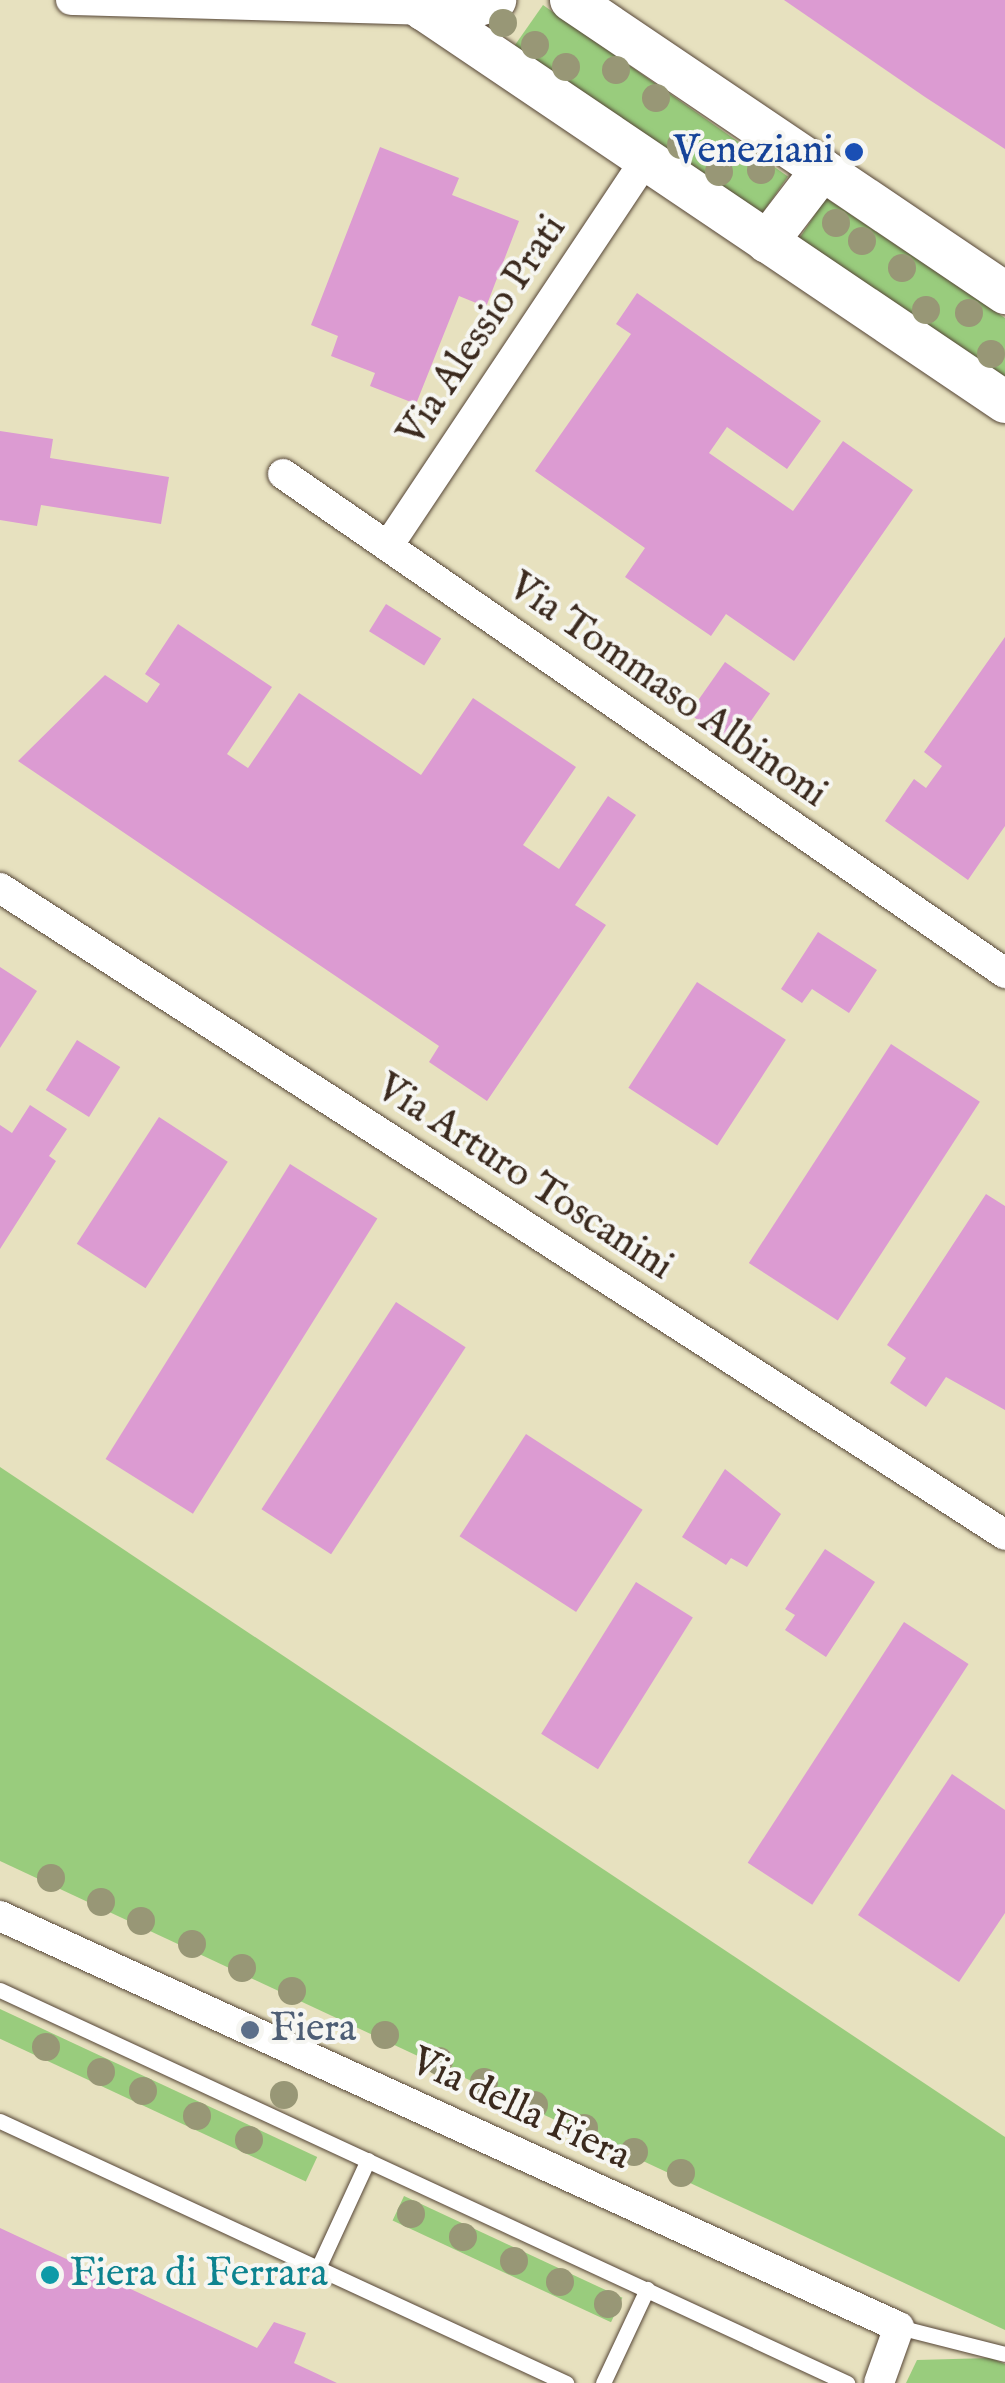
<!DOCTYPE html>
<style>
body{margin:0}
#map{position:relative;width:1005px;height:2383px;overflow:hidden;background:#e7e1bf;font-family:"IM FELL English",serif}
div>[style]{position:absolute}
[style*='--x']{left:calc(var(--x)*1px);top:calc(var(--y)*1px);width:calc(var(--w)*1px);rotate:calc(var(--a)*1deg)}
.green>*{inset:0;background:#99cc7d;transform-origin:0 0}
.building>*{inset:0;background:#dc9bd2;transform-origin:0 0}
.roads{filter:drop-shadow(0 0 2px #554536) drop-shadow(0 0 2px #554536)}
.lane>*{height:15px;margin:-7.5px;padding:0 7.5px;transform-origin:7.5px;border-radius:7.5px;background:#fff}
.street>*{height:30px;margin:-15px;padding:0 15px;transform-origin:15px;border-radius:15px;background:#fff}
.secondary>*{height:42px;margin:-21px;padding:0 21px;transform-origin:21px;border-radius:21px;background:#fff}
.trees>*{width:28px;height:28px;margin:-14px;border-radius:50%;background:#989776}
.dots>*{width:28px;height:28px;translate:-50% -50%;box-sizing:border-box;border:5px solid #f6f6f2;border-radius:50%}
span{translate:-50% -50%;white-space:nowrap;text-align:center;line-height:1.15;-webkit-text-stroke:8px #f6f6f2;paint-order:stroke}
.transit-label{font-size:40px;color:#164399}
.right{translate:-100% -50%;text-align:right}
.street-label{font-size:40px;color:#3b2a1e}
.service-label{font-size:40px;color:#4e5e75}
.left{translate:0 -50%;text-align:left}
.culture-label{font-size:40px;color:#0d838f}
</style>
<div id="map">
<div class="green">
<div style="left:543px;top:5px;width:299px;height:68px;rotate:35deg"></div>
<div style="clip-path:polygon(826px 198px,1005px 318px,1005px 388px,795px 245px)"></div>
<div style="clip-path:polygon(0 1467px,1005px 2137px,1005px 2330px,0 1861px)"></div>
<div style="left:0;top:2009px;width:350px;height:27px;rotate:25deg"></div>
<div style="left:404px;top:2196px;width:241px;height:27px;rotate:25deg"></div>
<div style="clip-path:polygon(990px 2358px,1005px 2364px,1005px 2383px,906px 2383px,917px 2360px)"></div>
</div>
<div class="building">
<div style="clip-path:polygon(784px 0,1005px 0,1005px 149px,925px 97px)"></div>
<div style="clip-path:polygon(380px 147px,459px 178px,452px 195px,519px 221px,486px 307px,459px 296px,416px 404px,370px 386px,375px 373px,331px 356px,338px 336px,311px 325px)"></div>
<div style="clip-path:polygon(637px 293px,821px 421px,787px 469px,727px 427px,709px 453px,793px 511px,843px 441px,913px 490px,794px 661px,726px 614px,711px 636px,625px 577px,645px 548px,535px 471px,631px 334px,616px 324px)"></div>
<div style="clip-path:polygon(0 431px,53px 439px,50px 458px,169px 477px,161px 524px,41px 505px,37px 526px,0 520px)"></div>
<div style="left:386px;top:604px;width:65px;height:32px;rotate:32deg"></div>
<div style="clip-path:polygon(178px 624px,272px 687px,227px 754px,248px 768px,299px 693px,421px 775px,473px 698px,576px 767px,523px 845px,559px 869px,608px 796px,636px 815px,575px 905px,606px 925px,487px 1101px,429px 1062px,439px 1046px,18px 761px,105px 675px,147px 703px,160px 684px,145px 674px)"></div>
<div style="clip-path:polygon(1005px 637px,1005px 826px,968px 880px,885px 821px,914px 779px,926px 788px,942px 766px,924px 752px)"></div>
<div style="left:725px;top:662px;width:55px;height:63px;rotate:35deg"></div>
<div style="clip-path:polygon(818px 932px,877px 970px,849px 1013px,812px 989px,802px 1003px,781px 989px)"></div>
<div style="clip-path:polygon(0 967px,37px 991px,0 1048px)"></div>
<div style="left:697px;top:982px;width:106px;height:126px;rotate:33deg"></div>
<div style="left:77px;top:1040px;width:51px;height:59px;rotate:32deg"></div>
<div style="left:891px;top:1044px;width:106px;height:261px;rotate:33deg"></div>
<div style="clip-path:polygon(30px 1105px,67px 1129px,49px 1156px,56px 1161px,0 1249px,0 1125px,12px 1133px)"></div>
<div style="left:159px;top:1117px;width:82px;height:151px;rotate:33deg"></div>
<div style="left:290px;top:1164px;width:103px;height:348px;rotate:32deg"></div>
<div style="clip-path:polygon(986px 1194px,1005px 1206px,1005px 1410px,946px 1377px,926px 1407px,890px 1383px,906px 1358px,887px 1345px)"></div>
<div style="left:396px;top:1302px;width:83px;height:247px;rotate:33deg"></div>
<div style="left:526px;top:1434px;width:139px;height:122px;rotate:33deg"></div>
<div style="clip-path:polygon(725px 1469px,781px 1514px,747px 1567px,731px 1558px,726px 1565px,682px 1537px)"></div>
<div style="clip-path:polygon(825px 1549px,875px 1582px,826px 1657px,785px 1630px,795px 1615px,785px 1609px)"></div>
<div style="left:636px;top:1582px;width:67px;height:179px;rotate:32deg"></div>
<div style="left:904px;top:1622px;width:77px;height:287px;rotate:33deg"></div>
<div style="clip-path:polygon(952px 1774px,1005px 1810px,1005px 1913px,959px 1982px,858px 1915px)"></div>
<div style="clip-path:polygon(0 2228px,257px 2348px,274px 2322px,306px 2333px,294px 2363px,337px 2383px,0 2383px)"></div>
</div>
<div class="roads">
<div class="lane">
<div style="--x:0;--y:1990;--w:934;--a:24.89"></div>
<div style="--x:0;--y:2121;--w:624;--a:24.84"></div>
<div style="--x:318;--y:2268;--w:119;--a:-65.2"></div>
<div style="--x:899;--y:2327;--w:109;--a:14.3"></div>
<div style="--x:603;--y:2383;--w:104;--a:-64.9"></div>
</div>
<div class="street">
<div style="--x:71;--y:0;--w:353;--a:1.6"></div>
<div style="--x:283;--y:474;--w:878;--a:34.65"></div>
<div style="--x:388;--y:546;--w:464;--a:-56.3"></div>
<div style="--x:0;--y:888;--w:1195;--a:32.77"></div>
<div style="--x:0;--y:1916;--w:988;--a:24.57"></div>
<div style="--x:899;--y:2327;--w:59;--a:109.7"></div>
</div>
<div class="secondary">
<div style="--x:410;--y:0;--w:718;--a:34.04"></div>
<div style="--x:571;--y:0;--w:524;--a:34.02"></div>
<div style="--x:424;--y:10;--w:35;--a:2"></div>
<div style="--x:459;--y:11;--w:38;--a:-17"></div>
<div style="--x:767;--y:242;--w:91;--a:-52.6"></div>
</div>
</div>
<div class="trees">
<div style="left:503px;top:23px"></div>
<div style="left:535px;top:45px"></div>
<div style="left:566px;top:67px"></div>
<div style="left:616px;top:70px"></div>
<div style="left:656px;top:98px"></div>
<div style="left:681px;top:145px"></div>
<div style="left:761px;top:170px"></div>
<div style="left:719px;top:172px"></div>
<div style="left:836px;top:223px"></div>
<div style="left:862px;top:241px"></div>
<div style="left:902px;top:268px"></div>
<div style="left:926px;top:310px"></div>
<div style="left:969px;top:313px"></div>
<div style="left:991px;top:354px"></div>
<div style="left:51px;top:1878px"></div>
<div style="left:101px;top:1902px"></div>
<div style="left:141px;top:1921px"></div>
<div style="left:192px;top:1944px"></div>
<div style="left:242px;top:1968px"></div>
<div style="left:292px;top:1991px"></div>
<div style="left:385px;top:2035px"></div>
<div style="left:46px;top:2047px"></div>
<div style="left:439px;top:2061px"></div>
<div style="left:101px;top:2072px"></div>
<div style="left:484px;top:2082px"></div>
<div style="left:143px;top:2091px"></div>
<div style="left:284px;top:2095px"></div>
<div style="left:534px;top:2105px"></div>
<div style="left:197px;top:2116px"></div>
<div style="left:584px;top:2128px"></div>
<div style="left:249px;top:2140px"></div>
<div style="left:634px;top:2152px"></div>
<div style="left:681px;top:2173px"></div>
<div style="left:411px;top:2214px"></div>
<div style="left:463px;top:2237px"></div>
<div style="left:514px;top:2261px"></div>
<div style="left:560px;top:2282px"></div>
<div style="left:608px;top:2304px"></div>
</div>
<div class="dots">
<div style="left:854px;top:152px;background:#1a4fb4"></div>
<div style="left:250px;top:2030px;background:#5c6f8a"></div>
<div style="left:50px;top:2275px;background:#0f9aa8"></div>
</div>
<div class="transit-label">
<span class="right" style="left:834px;top:152px">Veneziani</span>
</div>
<div class="street-label">
<span style="left:483px;top:331px;rotate:-56deg">Via Alessio Prati</span>
<span style="left:667px;top:691px;rotate:35deg">Via Tommaso Albinoni</span>
<span style="left:524px;top:1178px;rotate:33deg">Via Arturo Toscanini</span>
<span style="left:520px;top:2110px;rotate:25deg">Via della Fiera</span>
</div>
<div class="service-label">
<span class="left" style="left:270px;top:2030px">Fiera</span>
</div>
<div class="culture-label">
<span class="left" style="left:70px;top:2275px">Fiera di Ferrara</span>
</div>
</div>
